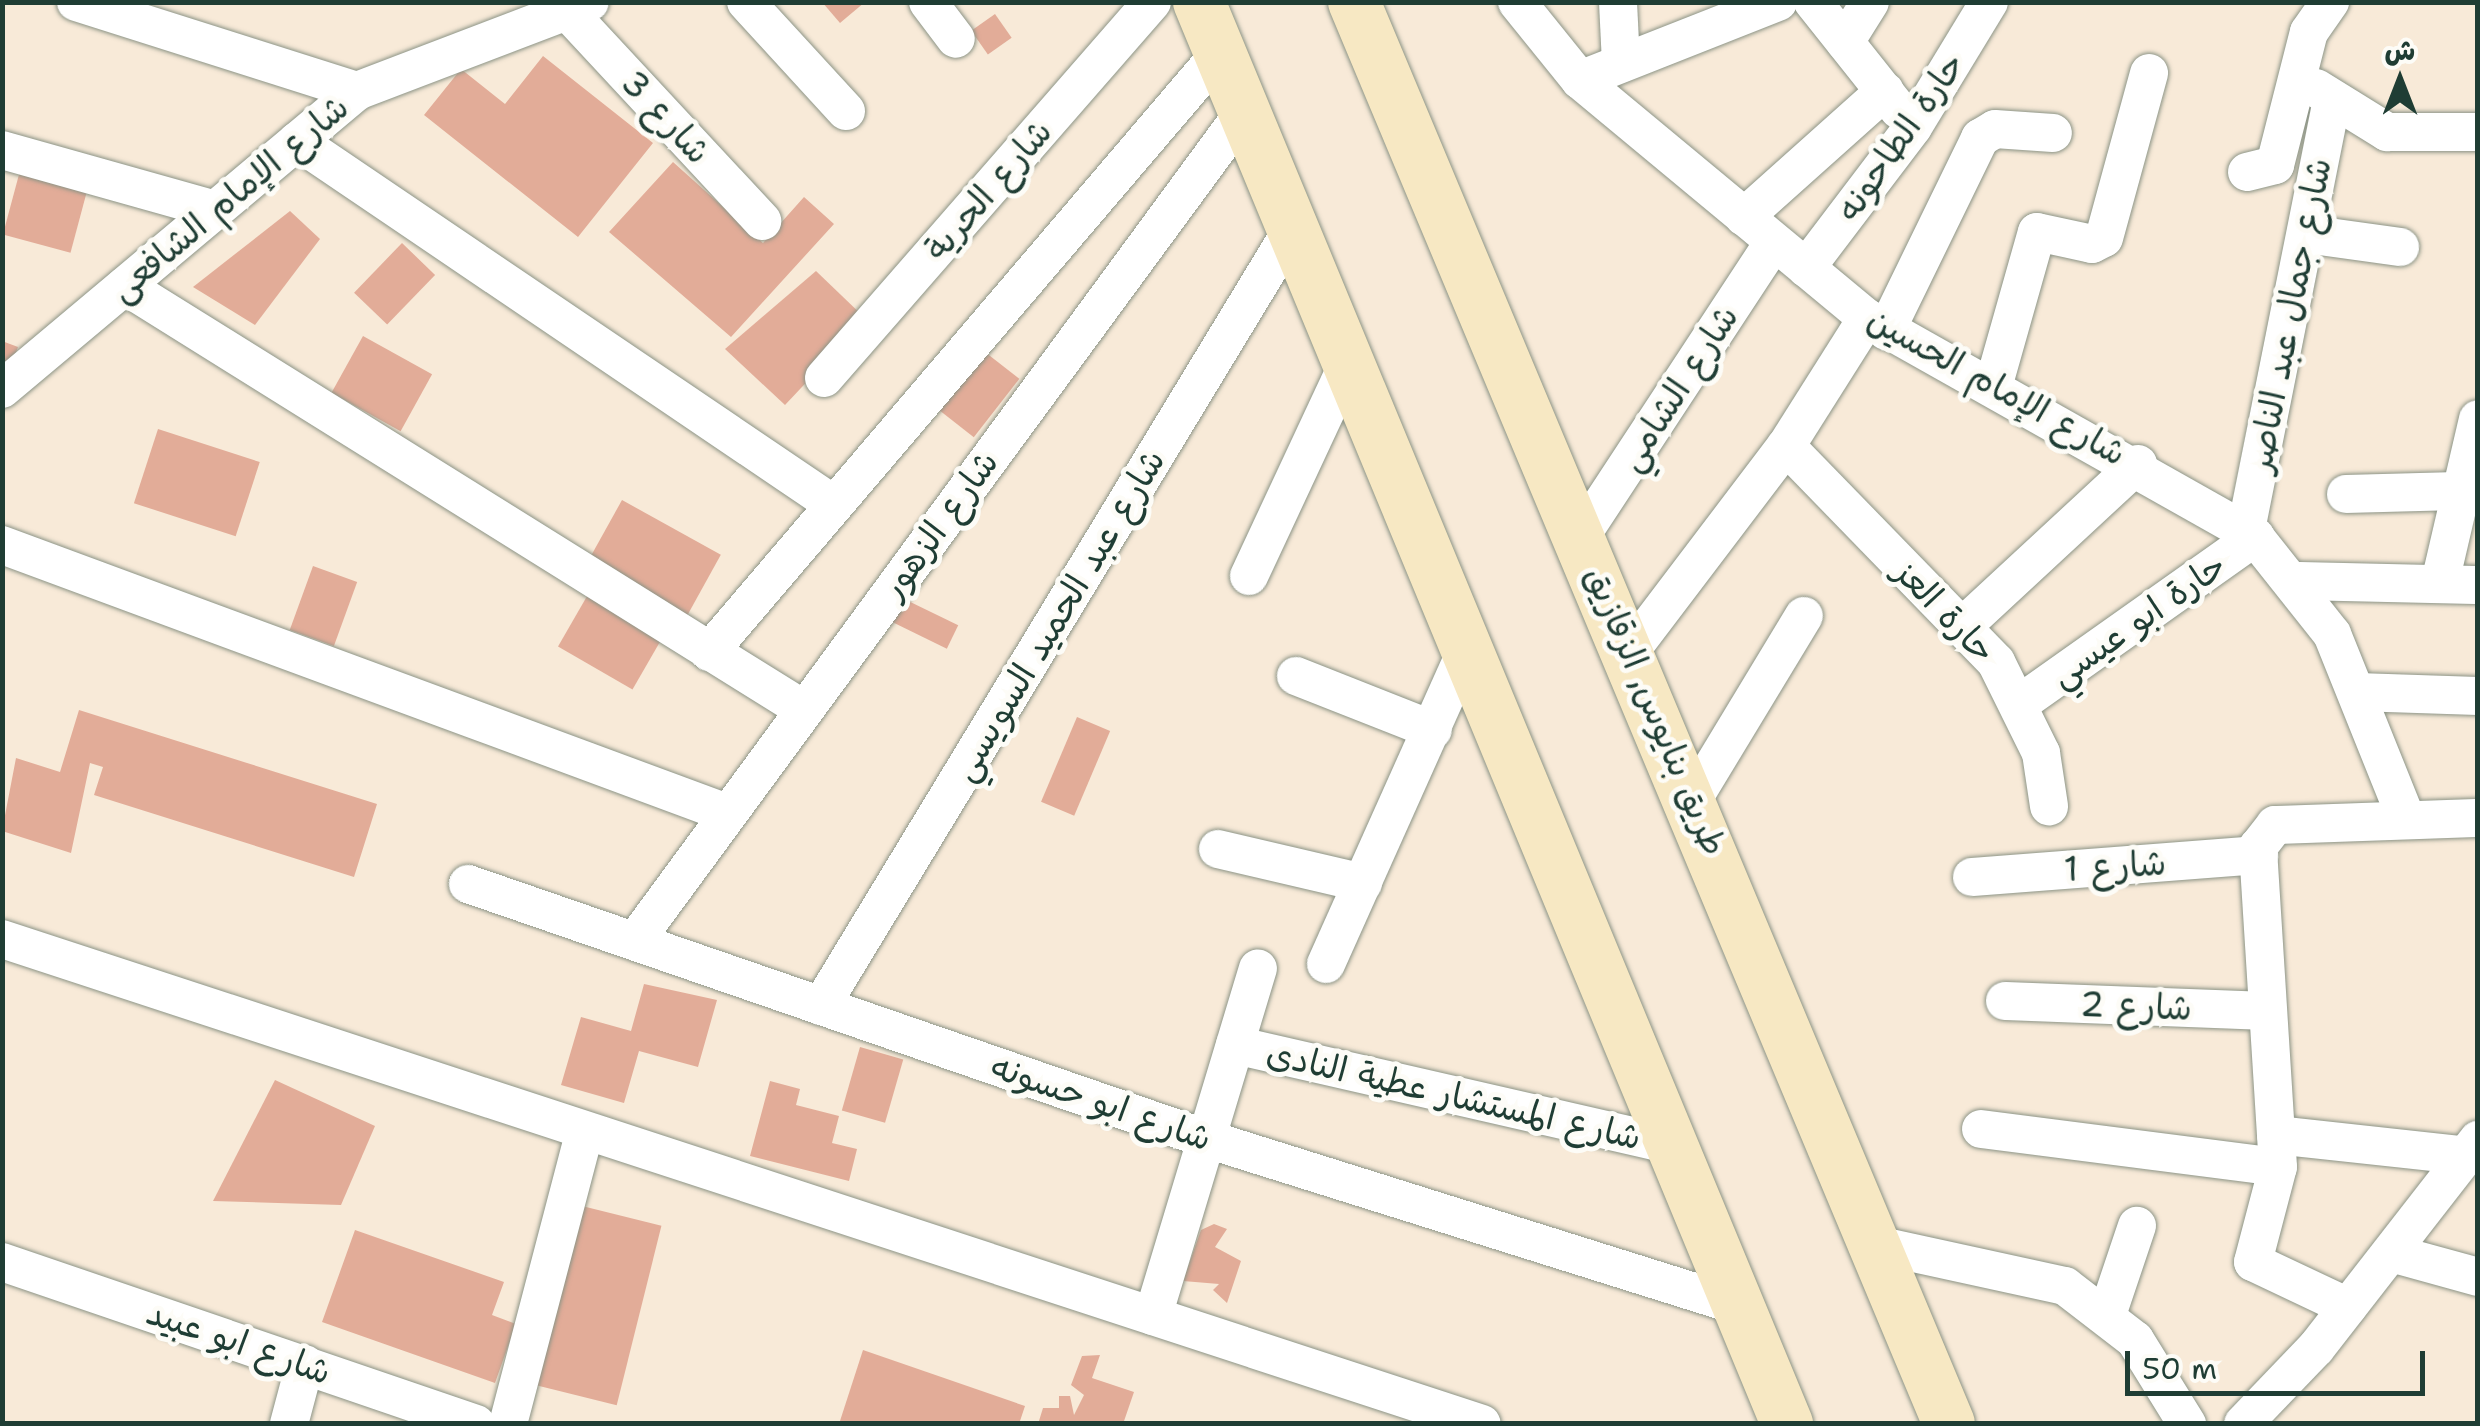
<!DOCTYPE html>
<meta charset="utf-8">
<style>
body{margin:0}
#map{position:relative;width:2480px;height:1426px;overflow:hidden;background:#f8ead8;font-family:"Shantell Sans","Playpen Sans Arabic",sans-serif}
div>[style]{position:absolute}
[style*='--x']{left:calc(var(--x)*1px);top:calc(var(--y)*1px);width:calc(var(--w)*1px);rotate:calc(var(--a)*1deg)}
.building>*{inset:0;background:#e2ac98;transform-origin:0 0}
.roads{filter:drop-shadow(0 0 2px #8c9486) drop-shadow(0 0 2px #8c9486)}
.minor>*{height:38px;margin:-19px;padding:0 19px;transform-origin:19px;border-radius:19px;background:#fff}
.secondary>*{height:52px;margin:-26px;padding:0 26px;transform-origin:26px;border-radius:26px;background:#f7e8c3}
span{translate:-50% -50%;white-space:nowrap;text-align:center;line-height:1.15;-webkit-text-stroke:10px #fdfcf7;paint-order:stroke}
.street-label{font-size:35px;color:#1f3d34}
.frame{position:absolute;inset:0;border:5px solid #1f3d34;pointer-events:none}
.north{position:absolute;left:2350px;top:30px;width:100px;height:100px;-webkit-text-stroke:8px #fdfcf7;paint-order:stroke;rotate:0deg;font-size:28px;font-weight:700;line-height:40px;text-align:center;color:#1f3d34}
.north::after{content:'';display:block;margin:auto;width:35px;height:45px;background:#1f3d34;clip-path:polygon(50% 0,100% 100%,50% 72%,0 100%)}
.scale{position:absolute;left:2125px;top:1351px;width:300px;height:45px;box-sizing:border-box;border:5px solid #1f3d34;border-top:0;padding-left:12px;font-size:30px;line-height:35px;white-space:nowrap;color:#1f3d34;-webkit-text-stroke:8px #fdfcf7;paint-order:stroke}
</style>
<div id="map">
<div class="building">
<div style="clip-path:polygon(822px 2px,865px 2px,840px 23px)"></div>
<div style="left:995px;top:14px;width:29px;height:29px;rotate:55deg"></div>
<div style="clip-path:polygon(543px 56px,653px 143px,578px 237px,424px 115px,461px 69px,505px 104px)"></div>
<div style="clip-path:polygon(673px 162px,763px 243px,804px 197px,834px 224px,731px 337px,609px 232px)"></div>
<div style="left:21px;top:167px;width:70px;height:70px;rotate:15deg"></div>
<div style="clip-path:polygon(290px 211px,320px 239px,255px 325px,193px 287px)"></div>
<div style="left:402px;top:243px;width:46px;height:69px;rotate:44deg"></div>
<div style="clip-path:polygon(816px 271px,866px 319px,785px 405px,725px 349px)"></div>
<div style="left:363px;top:336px;width:79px;height:65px;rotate:29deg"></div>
<div style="clip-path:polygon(2px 341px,18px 347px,6px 379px,2px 378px)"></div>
<div style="left:976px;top:345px;width:55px;height:74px;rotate:38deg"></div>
<div style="left:158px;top:429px;width:107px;height:78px;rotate:18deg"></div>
<div style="left:622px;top:500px;width:113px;height:73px;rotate:29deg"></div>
<div style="left:313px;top:566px;width:47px;height:68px;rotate:20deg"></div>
<div style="left:590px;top:591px;width:86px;height:64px;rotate:30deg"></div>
<div style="left:898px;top:596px;width:67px;height:26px;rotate:26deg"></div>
<div style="clip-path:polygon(79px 710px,377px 804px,354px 877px,94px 795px,103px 767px,90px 763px,71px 853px,2px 831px,16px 758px,60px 772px)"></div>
<div style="left:1077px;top:717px;width:36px;height:92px;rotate:23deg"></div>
<div style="clip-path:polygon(644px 984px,717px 1000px,698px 1067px,639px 1051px,624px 1103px,561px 1085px,581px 1017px,631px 1031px)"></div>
<div style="left:860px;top:1047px;width:45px;height:66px;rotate:16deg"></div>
<div style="clip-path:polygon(275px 1080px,375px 1126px,341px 1205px,213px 1201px)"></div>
<div style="clip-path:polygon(770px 1081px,800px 1089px,796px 1105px,839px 1116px,832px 1143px,857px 1149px,849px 1181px,750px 1156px)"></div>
<div style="left:578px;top:1205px;width:86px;height:185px;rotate:14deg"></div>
<div style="clip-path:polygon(1214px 1224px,1227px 1229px,1215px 1247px,1241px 1261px,1227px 1303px,1213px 1290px,1219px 1284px,1183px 1281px,1201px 1230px)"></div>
<div style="clip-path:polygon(355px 1230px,504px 1282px,492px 1315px,516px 1324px,495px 1383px,322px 1322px)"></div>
<div style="clip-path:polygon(863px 1350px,1025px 1406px,1019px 1424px,839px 1424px)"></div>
<div style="clip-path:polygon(1100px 1355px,1092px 1378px,1134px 1392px,1123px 1424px,1038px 1424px,1043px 1408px,1059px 1408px,1059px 1396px,1070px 1396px,1074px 1415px,1084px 1395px,1071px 1385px,1082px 1356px)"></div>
</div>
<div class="roads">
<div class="minor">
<div style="--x:76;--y:2;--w:295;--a:17.6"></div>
<div style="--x:746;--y:2;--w:148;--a:47.5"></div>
<div style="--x:928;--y:2;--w:46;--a:52.9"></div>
<div style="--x:1517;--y:2;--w:100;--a:51.1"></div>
<div style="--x:1580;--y:80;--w:373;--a:39.7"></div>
<div style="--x:1867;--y:318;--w:446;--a:29.4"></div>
<div style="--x:2255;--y:537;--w:124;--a:51.6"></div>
<div style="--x:2332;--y:634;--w:196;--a:68.1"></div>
<div style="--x:1618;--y:2;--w:61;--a:87.2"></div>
<div style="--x:1813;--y:2;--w:138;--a:51.5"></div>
<div style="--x:569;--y:13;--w:284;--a:47.1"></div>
<div style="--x:1845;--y:42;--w:47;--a:-58"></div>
<div style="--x:1580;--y:80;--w:213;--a:-21.5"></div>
<div style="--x:2316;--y:88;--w:84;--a:31.8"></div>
<div style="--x:2387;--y:132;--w:91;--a:0"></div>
<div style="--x:297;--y:141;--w:647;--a:34.11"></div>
<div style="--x:2;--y:150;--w:221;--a:15.7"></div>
<div style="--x:2247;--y:172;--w:29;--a:-14"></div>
<div style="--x:2275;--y:165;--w:137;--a:-75.7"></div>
<div style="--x:2309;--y:32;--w:37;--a:-55"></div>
<div style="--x:1744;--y:217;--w:189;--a:-41.8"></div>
<div style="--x:2306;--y:234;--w:95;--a:7.9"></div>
<div style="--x:1806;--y:268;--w:177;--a:-52.8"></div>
<div style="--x:1913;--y:127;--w:146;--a:-58.7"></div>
<div style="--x:125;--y:286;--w:799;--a:31.96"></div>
<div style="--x:1886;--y:331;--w:215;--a:-64"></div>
<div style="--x:1980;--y:138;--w:17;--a:-31"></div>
<div style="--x:1995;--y:129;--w:58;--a:3.9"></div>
<div style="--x:824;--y:378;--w:499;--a:-48.9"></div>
<div style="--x:1993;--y:387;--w:161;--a:-74.2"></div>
<div style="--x:2037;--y:232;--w:56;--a:12.3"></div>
<div style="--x:2092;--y:244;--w:13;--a:-27"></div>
<div style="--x:2104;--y:238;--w:171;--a:-74.7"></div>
<div style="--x:2;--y:389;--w:463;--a:-40"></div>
<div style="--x:357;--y:91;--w:249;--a:-20.9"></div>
<div style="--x:1786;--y:446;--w:301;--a:45.8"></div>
<div style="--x:1996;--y:662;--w:102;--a:63.7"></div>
<div style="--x:2041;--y:753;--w:54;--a:81.4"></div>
<div style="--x:2346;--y:494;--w:111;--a:-1.5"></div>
<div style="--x:2246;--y:530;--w:439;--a:-78.7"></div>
<div style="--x:1582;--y:534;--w:349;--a:-56.7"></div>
<div style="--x:2;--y:545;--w:773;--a:20.29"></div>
<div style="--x:1249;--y:576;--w:239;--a:-65"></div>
<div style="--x:2441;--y:578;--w:163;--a:-76.9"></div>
<div style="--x:2297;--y:581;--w:181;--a:1.3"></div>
<div style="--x:1962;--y:627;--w:240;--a:-42.8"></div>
<div style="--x:1631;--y:650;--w:256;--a:-52.8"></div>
<div style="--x:1786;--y:446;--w:151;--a:-57.7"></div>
<div style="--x:709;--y:652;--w:787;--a:-49.53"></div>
<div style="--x:1296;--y:676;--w:147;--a:21.5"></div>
<div style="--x:2357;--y:692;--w:121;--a:1.9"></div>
<div style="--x:2022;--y:702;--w:286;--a:-35.3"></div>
<div style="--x:1693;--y:799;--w:214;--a:-58.8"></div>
<div style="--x:1218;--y:849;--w:149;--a:13.2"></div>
<div style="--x:1972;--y:877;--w:288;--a:-4.4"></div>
<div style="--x:468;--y:884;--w:782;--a:19.04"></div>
<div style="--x:1207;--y:1139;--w:558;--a:17.43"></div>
<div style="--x:2;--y:939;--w:1557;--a:18.14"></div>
<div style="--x:635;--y:941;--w:1030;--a:-53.69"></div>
<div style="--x:1326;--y:964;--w:348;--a:-65.9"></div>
<div style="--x:2005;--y:1001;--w:263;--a:2.2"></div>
<div style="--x:821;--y:1006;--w:914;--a:-58.75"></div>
<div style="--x:1235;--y:1045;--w:449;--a:12.9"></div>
<div style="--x:1981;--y:1129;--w:299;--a:7.3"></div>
<div style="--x:2276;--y:1135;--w:184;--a:6.2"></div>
<div style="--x:1877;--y:1245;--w:192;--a:12.3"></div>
<div style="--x:2065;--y:1286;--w:88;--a:37.6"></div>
<div style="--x:2135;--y:1340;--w:99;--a:58.2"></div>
<div style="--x:2391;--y:1253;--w:90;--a:15.4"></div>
<div style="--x:2;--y:1262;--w:501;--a:18.87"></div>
<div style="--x:2348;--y:1307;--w:105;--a:-154.7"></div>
<div style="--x:2253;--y:1262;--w:98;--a:-75.3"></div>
<div style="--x:2278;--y:1167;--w:321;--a:-93.6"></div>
<div style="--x:2258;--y:847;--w:28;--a:-52"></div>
<div style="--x:2275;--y:825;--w:203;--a:-2"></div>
<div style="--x:2108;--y:1312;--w:91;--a:-71.4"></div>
<div style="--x:1153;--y:1316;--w:363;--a:-73.2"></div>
<div style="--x:289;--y:1424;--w:62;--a:-75.1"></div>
<div style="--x:508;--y:1424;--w:303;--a:-75.3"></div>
<div style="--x:2243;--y:1424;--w:105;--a:-46.2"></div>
<div style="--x:2316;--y:1348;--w:264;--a:-52.1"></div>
</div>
<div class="secondary">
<div style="--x:1199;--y:2;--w:1539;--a:67.53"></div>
<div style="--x:1354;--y:2;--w:1541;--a:67.29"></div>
</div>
</div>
<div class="street-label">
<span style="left:666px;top:117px;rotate:47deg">شارع 3</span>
<span style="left:1900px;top:137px;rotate:-55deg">حارة الطاحونه</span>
<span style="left:988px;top:190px;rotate:-49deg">شارع الحرية</span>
<span style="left:229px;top:198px;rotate:-40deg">شارع الإمام الشافعى</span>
<span style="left:2289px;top:315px;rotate:-79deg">شارع جمال عبد الناصر</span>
<span style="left:1997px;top:386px;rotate:29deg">شارع الإمام الحسين</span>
<span style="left:1678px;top:388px;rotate:-57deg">شارع الشامي</span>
<span style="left:939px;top:525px;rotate:-54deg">شارع الزهور</span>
<span style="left:1945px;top:611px;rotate:46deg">حارة العز</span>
<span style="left:1058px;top:615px;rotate:-59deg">شارع عبد الحميد السويسي</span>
<span style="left:2138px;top:620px;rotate:-35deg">حارة ابو عيسي</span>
<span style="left:1656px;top:711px;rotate:67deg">طريق بنايوس, الزقازيق</span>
<span style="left:2115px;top:866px;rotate:-4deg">شارع 1</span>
<span style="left:2136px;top:1006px;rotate:2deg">شارع 2</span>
<span style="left:1454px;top:1095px;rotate:13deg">شارع المستشار عطية النادى</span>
<span style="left:1101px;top:1102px;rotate:19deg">شارع ابو حسونه</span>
<span style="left:239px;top:1342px;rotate:19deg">شارع ابو عبيد</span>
</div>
<div class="frame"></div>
<div class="north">ش</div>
<div class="scale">50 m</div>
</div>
